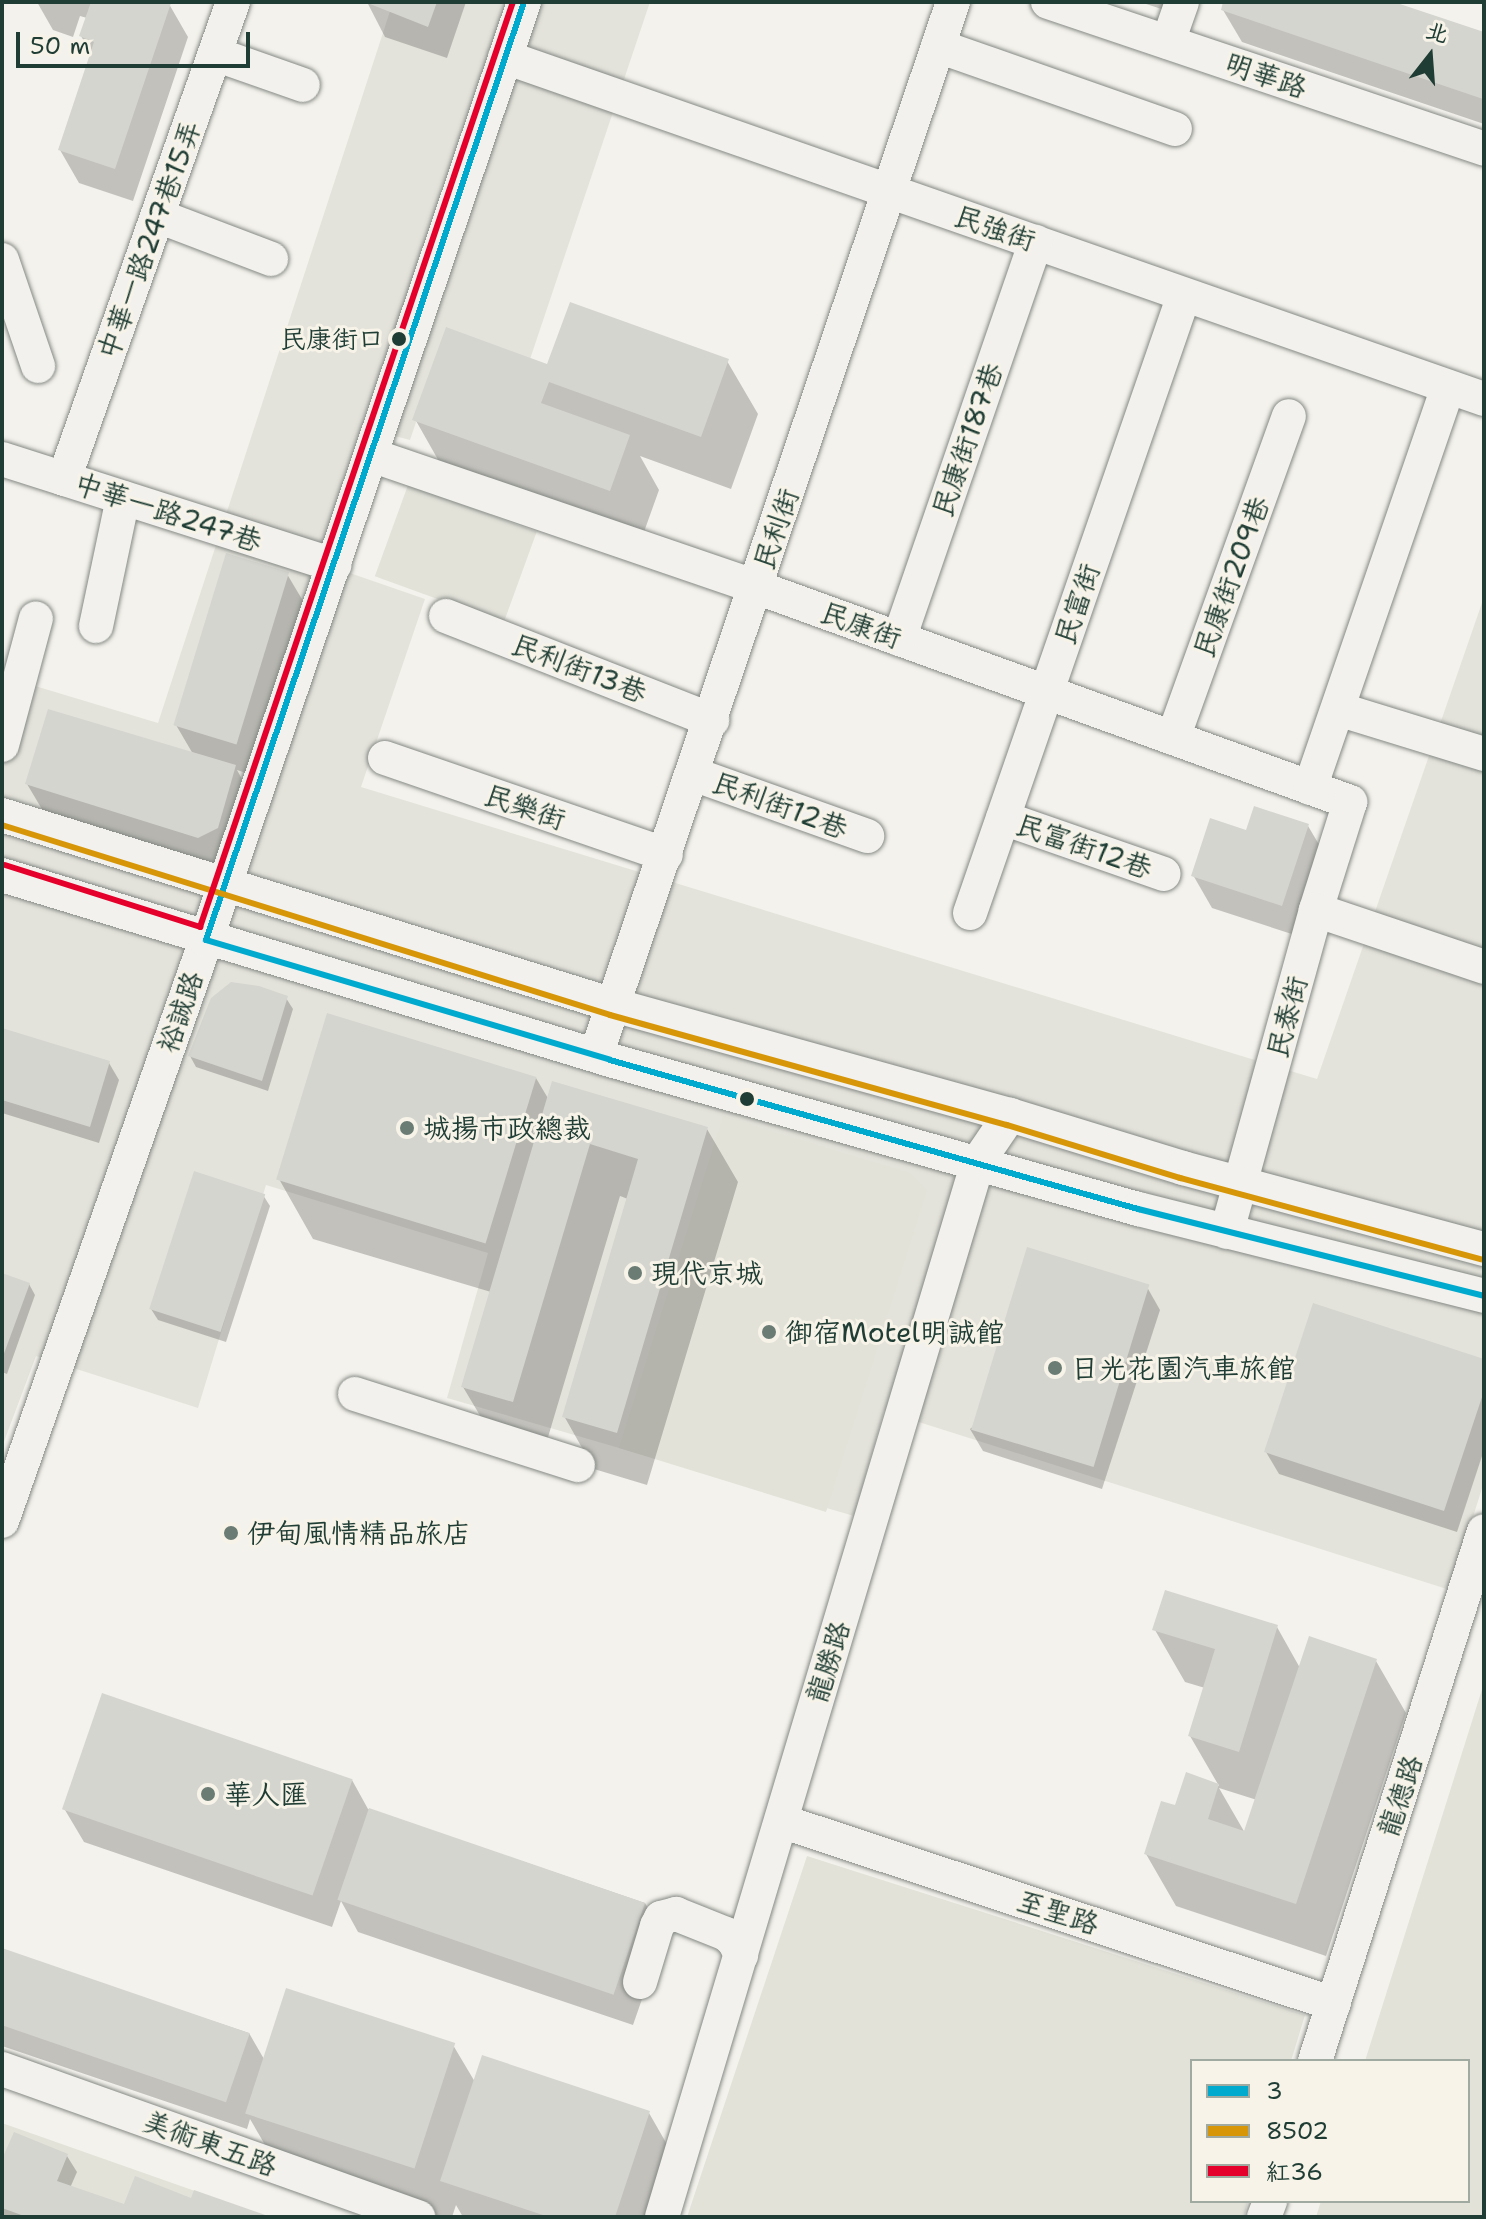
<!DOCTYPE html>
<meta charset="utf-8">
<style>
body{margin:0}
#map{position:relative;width:1486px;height:2219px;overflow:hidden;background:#f4f2ec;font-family:"Shantell Sans","LXGW WenKai TC",sans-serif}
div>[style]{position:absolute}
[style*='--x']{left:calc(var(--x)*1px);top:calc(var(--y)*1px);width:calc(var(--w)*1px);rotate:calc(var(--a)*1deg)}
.built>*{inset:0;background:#e4e3db}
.green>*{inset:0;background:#e2e2d9;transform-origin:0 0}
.shadow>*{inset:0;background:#0003}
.building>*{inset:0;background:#d5d5d0;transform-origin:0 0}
.roads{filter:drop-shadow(0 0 2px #848985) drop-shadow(0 0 2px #848985)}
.minor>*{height:34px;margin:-17px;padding:0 17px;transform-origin:17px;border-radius:17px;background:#f2f1ed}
.bus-1>*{height:6px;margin:-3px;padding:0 3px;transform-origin:3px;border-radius:3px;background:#00a9ce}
.bus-2>*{height:6px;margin:-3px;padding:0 3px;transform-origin:3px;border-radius:3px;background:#d79608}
.bus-3>*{height:6px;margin:-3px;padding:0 3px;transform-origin:3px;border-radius:3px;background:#e4002b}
.dots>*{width:22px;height:22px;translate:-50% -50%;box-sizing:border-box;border:4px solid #f7f3e8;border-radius:50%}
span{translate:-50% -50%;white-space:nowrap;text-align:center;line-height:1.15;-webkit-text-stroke:6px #f7f3e8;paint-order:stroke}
.bus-label{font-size:26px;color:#1f3d34}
.right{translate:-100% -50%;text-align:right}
.street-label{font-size:28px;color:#1f3d34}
.poi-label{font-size:28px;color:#1f3d34}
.left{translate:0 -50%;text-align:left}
.frame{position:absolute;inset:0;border:4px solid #1f3d34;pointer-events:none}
.legend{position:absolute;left:1190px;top:2059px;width:280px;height:144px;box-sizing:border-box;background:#f7f3e8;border:2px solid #a1aaa0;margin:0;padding:10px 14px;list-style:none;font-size:24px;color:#1f3d34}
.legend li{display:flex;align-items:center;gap:16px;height:40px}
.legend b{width:40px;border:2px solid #a1aaa0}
.north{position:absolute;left:1390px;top:16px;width:80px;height:80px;-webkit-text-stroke:6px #f7f3e8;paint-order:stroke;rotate:17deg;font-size:22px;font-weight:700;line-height:32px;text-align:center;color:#1f3d34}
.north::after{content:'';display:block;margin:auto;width:28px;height:36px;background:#1f3d34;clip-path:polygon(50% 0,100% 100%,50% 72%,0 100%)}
.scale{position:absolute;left:16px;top:32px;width:234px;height:36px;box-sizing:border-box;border:4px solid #1f3d34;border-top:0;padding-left:10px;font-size:24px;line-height:28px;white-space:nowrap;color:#1f3d34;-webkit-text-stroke:6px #f7f3e8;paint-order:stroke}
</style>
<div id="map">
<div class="built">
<div style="clip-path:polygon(393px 2px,650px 2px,518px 395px,435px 366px,410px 440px,387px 434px,344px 571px,425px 599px,361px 787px,1317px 1079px,1484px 597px,1484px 1482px,1450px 1590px,884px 1411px,854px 1516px,447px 1398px,488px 1253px,266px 1185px,198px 1408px,36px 1356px,2px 1447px,2px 676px,158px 723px)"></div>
</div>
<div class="green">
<div style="left:408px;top:485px;width:137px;height:97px;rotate:20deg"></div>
<div style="clip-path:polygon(723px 1116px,910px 1173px,927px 1190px,826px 1512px,619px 1448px)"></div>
<div style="clip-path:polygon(1484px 1683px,1484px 2217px,1316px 2217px,1321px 2201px,1468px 2201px,1468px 2061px,1365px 2061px)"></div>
<div style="clip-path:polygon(807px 1856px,1305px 2015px,1291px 2061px,1192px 2061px,1192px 2201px,1248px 2201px,1244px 2217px,687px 2217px)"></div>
<div style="clip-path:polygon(2px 2123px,195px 2191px,186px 2217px,2px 2217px)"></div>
</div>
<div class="shadow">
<div style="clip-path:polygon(37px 2px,163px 2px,169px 4px,188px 37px,133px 201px,79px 183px,60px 150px,92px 55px,81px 36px,87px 18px,80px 16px,73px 37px,53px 30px)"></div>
<div style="clip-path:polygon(367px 2px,466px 2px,447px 58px,385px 37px)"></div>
<div style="clip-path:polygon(1140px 2px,1198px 2px,1192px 19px)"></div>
<div style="clip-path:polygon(1225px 2px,1388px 2px,1484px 34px,1484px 124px,1242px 42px,1223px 10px)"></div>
<div style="clip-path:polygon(727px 361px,758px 414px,731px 489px,640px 456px,659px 490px,640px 543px,445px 472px,415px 419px,549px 367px)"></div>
<div style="clip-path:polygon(287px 574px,306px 606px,255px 776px,237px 770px,253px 799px,217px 870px,46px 816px,27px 784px,193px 754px,176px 725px)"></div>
<div style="clip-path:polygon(1308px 826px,1327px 858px,1301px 937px,1212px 908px,1193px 875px,1248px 832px)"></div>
<div style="clip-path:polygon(286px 998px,293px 1009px,268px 1091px,196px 1067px,190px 1056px)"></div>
<div style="clip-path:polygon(2px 1030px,109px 1063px,119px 1080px,99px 1143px,2px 1113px)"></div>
<div style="clip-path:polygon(536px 1078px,549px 1100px,707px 1129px,738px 1182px,647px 1485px,594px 1469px,564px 1416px,628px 1199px,620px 1196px,543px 1454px,494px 1439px,463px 1387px,491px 1292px,313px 1239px,279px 1179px)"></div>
<div style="clip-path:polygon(263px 1195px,270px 1206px,226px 1342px,158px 1320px,151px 1309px)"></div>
<div style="clip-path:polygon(2px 1275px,29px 1284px,35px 1295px,7px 1374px,2px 1372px)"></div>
<div style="clip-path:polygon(1147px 1287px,1160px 1310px,1102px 1489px,983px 1451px,970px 1429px)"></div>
<div style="clip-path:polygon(1484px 1361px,1484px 1450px,1457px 1532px,1279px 1474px,1266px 1452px)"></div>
<div style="clip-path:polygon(evenodd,1277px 1627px,1300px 1668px,1376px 1661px,1406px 1713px,1326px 1956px,1176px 1906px,1146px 1854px,1176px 1808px,1187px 1775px,1219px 1786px,1190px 1736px,1205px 1688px,1185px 1682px,1155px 1630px,1277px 1627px,1219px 1788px,1257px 1800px,1245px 1833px,1219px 1788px)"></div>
<div style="clip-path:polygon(352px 1780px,368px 1809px,645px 1903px,664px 1936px,633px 2025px,358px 1932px,341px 1901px,332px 1927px,84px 1842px,65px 1810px)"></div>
<div style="clip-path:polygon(2px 1951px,249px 2033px,264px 2059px,453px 2045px,475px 2082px,649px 2113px,684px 2174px,670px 2217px,463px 2217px,456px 2205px,452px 2217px,412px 2217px,282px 2174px,250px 2119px,247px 2129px,2px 2046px)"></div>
<div style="clip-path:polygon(67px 2156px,77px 2172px,70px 2188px,125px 2206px,190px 2200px,267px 2217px,2px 2217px,2px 2161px)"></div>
</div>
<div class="building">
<div style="clip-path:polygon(91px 2px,171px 3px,115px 169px,58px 150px,94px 42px,79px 36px)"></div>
<div style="clip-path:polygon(365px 2px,437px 2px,428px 27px)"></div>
<div style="clip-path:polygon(1223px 2px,1394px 2px,1484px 32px,1483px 99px,1221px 10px)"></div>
<div style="clip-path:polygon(570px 302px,729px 359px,701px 437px,549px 382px,541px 403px,630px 435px,610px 491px,412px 420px,446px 327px,547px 364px)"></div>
<div style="left:226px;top:553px;width:66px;height:180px;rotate:17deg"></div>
<div style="clip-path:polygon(48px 709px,236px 765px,218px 828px,198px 838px,25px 784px)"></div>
<div style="clip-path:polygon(1254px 806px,1309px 824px,1282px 906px,1191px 876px,1210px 818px,1246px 830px)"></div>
<div style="clip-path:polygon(231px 982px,259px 986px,288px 996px,262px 1081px,188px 1056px,211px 998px)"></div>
<div style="left:327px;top:1013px;width:219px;height:174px;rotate:17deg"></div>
<div style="clip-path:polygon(2px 1028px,110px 1061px,90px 1127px,2px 1100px)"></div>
<div style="clip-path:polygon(552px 1081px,708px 1127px,617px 1433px,562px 1417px,638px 1159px,590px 1144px,513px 1402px,461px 1387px)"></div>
<div style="left:194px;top:1171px;width:75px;height:145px;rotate:18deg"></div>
<div style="left:1027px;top:1247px;width:128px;height:191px;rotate:17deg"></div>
<div style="clip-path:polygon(2px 1273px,30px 1283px,2px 1359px)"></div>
<div style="clip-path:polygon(1313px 1303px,1484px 1359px,1484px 1391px,1444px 1511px,1264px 1452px)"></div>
<div style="clip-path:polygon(1165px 1590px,1278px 1625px,1239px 1752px,1188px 1736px,1215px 1649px,1152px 1630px)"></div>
<div style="clip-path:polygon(1309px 1636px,1377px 1659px,1296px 1904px,1144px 1854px,1161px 1801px,1175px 1805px,1186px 1772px,1219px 1784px,1208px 1819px,1244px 1831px)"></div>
<div style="left:102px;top:1693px;width:265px;height:123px;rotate:19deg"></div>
<div style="left:369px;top:1808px;width:292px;height:97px;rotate:19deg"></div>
<div style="left:2px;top:1948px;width:262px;height:73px;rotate:19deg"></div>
<div style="left:286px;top:1988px;width:178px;height:132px;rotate:18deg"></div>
<div style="clip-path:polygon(482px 2055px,650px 2111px,615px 2217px,549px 2217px,440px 2181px)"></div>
<div style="clip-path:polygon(14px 2132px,68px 2154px,57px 2181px,124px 2204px,135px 2176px,191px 2198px,194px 2190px,271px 2217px,27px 2217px,2px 2208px,2px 2159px)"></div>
</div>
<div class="roads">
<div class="minor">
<div style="--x:1048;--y:2;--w:460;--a:18.6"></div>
<div style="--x:1168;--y:42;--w:42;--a:-70.7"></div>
<div style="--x:938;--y:46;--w:251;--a:19.3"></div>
<div style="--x:215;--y:54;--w:93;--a:19.4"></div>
<div style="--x:505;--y:57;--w:1037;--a:19.26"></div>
<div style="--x:158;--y:216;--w:121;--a:20.8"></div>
<div style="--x:2;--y:260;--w:112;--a:71.2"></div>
<div style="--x:371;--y:455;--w:407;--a:18.9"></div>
<div style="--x:756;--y:587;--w:632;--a:19.9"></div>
<div style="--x:1350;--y:802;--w:113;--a:107.5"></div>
<div style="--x:1316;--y:910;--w:334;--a:105.5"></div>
<div style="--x:2;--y:459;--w:349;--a:17.7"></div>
<div style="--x:64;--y:479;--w:506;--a:-70.49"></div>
<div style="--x:446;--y:616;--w:286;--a:21.4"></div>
<div style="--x:96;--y:626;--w:131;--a:-78.1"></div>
<div style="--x:899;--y:639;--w:420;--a:-71"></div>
<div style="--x:1338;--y:709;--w:153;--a:17.1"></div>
<div style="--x:1173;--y:738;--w:342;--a:-70.2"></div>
<div style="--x:2;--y:745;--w:131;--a:-75"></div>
<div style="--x:385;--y:758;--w:297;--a:19"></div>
<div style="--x:693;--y:774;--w:185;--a:19.6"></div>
<div style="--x:1310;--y:788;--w:424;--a:-71"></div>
<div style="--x:2;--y:815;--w:640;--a:17.27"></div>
<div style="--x:613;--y:1005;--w:412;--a:15.5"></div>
<div style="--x:1010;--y:1115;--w:181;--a:17"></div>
<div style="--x:1183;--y:1168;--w:312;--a:15.1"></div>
<div style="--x:1003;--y:818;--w:170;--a:19.2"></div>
<div style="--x:2;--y:875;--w:636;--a:16.92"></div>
<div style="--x:610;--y:1060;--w:549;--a:15.76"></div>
<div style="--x:1138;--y:1209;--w:357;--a:14.1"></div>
<div style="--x:1316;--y:910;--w:177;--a:18.7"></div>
<div style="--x:970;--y:913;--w:654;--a:-70.9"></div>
<div style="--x:596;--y:1055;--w:1112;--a:-71.27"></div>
<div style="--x:355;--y:1394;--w:234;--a:17.7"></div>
<div style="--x:2;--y:1521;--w:616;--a:-70.65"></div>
<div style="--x:206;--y:940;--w:990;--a:-71.27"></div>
<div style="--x:781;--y:1821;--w:582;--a:18.31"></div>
<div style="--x:640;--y:1982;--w:59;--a:-73.1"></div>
<div style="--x:657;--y:1926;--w:9;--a:-63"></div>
<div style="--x:661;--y:1918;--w:16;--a:-15"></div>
<div style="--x:676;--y:1914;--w:54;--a:21.8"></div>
<div style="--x:726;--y:1934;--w:11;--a:41"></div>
<div style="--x:734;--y:1941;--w:16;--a:63"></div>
<div style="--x:1315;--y:2061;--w:556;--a:-72.31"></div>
<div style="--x:2;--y:2069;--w:442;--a:19.6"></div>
<div style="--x:662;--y:2217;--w:1101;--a:-73.33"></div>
<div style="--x:978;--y:1162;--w:57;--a:-55.8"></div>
<div style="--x:1264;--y:2217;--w:17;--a:-69"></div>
</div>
</div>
<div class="bus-1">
<div style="--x:206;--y:940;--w:421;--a:16.5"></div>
<div style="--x:610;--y:1060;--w:549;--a:15.76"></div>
<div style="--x:1138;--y:1209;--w:357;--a:14.1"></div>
<div style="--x:206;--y:940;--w:990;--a:-71.27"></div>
</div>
<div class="bus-2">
<div style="--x:2;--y:825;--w:637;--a:17.35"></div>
<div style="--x:610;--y:1015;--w:412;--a:15.5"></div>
<div style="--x:1007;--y:1125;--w:181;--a:17"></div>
<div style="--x:1180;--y:1178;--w:312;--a:15.1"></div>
</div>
<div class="bus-3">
<div style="--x:5;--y:865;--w:205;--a:17.6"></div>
<div style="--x:200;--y:927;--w:977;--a:-71.31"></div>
</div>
<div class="dots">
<div style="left:399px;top:339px;background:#1f3d34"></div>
<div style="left:747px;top:1099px;background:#1f3d34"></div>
<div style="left:407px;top:1128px;background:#6a7c74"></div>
<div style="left:635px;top:1273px;background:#6a7c74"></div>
<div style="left:769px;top:1332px;background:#6a7c74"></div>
<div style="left:1055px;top:1368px;background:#6a7c74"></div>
<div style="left:231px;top:1533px;background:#6a7c74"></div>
<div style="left:208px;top:1794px;background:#6a7c74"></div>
</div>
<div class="bus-label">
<span class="right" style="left:384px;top:339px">民康街口</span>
</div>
<div class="street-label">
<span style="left:1266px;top:75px;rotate:19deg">明華路</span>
<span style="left:995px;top:228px;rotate:19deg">民強街</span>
<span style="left:149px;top:240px;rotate:-70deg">中華一路247巷15弄</span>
<span style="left:967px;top:440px;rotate:-71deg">民康街187巷</span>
<span style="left:168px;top:512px;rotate:18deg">中華一路247巷</span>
<span style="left:776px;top:529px;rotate:-71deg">民利街</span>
<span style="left:1231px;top:577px;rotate:-70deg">民康街209巷</span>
<span style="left:1077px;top:604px;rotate:-71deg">民富街</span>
<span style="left:861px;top:625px;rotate:20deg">民康街</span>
<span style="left:579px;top:668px;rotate:21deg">民利街13巷</span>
<span style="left:780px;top:805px;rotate:20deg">民利街12巷</span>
<span style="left:525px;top:807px;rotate:19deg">民樂街</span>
<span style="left:1084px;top:846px;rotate:19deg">民富街12巷</span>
<span style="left:180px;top:1012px;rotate:-71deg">裕誠路</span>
<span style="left:1287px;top:1017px;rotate:-75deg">民泰街</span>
<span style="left:828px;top:1662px;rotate:-73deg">龍勝路</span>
<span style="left:1400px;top:1796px;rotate:-72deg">龍德路</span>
<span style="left:1058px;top:1912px;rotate:18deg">至聖路</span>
<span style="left:210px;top:2143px;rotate:20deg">美術東五路</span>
</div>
<div class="poi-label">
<span class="left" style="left:423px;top:1128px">城揚市政總裁</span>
<span class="left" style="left:651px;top:1273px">現代京城</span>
<span class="left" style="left:785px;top:1332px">御宿Motel明誠館</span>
<span class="left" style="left:1071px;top:1368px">日光花園汽車旅館</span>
<span class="left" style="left:247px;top:1533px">伊甸風情精品旅店</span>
<span class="left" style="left:224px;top:1794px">華人匯</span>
</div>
<div class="frame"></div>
<ul class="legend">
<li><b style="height:10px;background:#00a9ce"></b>3</li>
<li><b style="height:10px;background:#d79608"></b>8502</li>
<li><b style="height:10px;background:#e4002b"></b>紅36</li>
</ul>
<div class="north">北</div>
<div class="scale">50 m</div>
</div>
